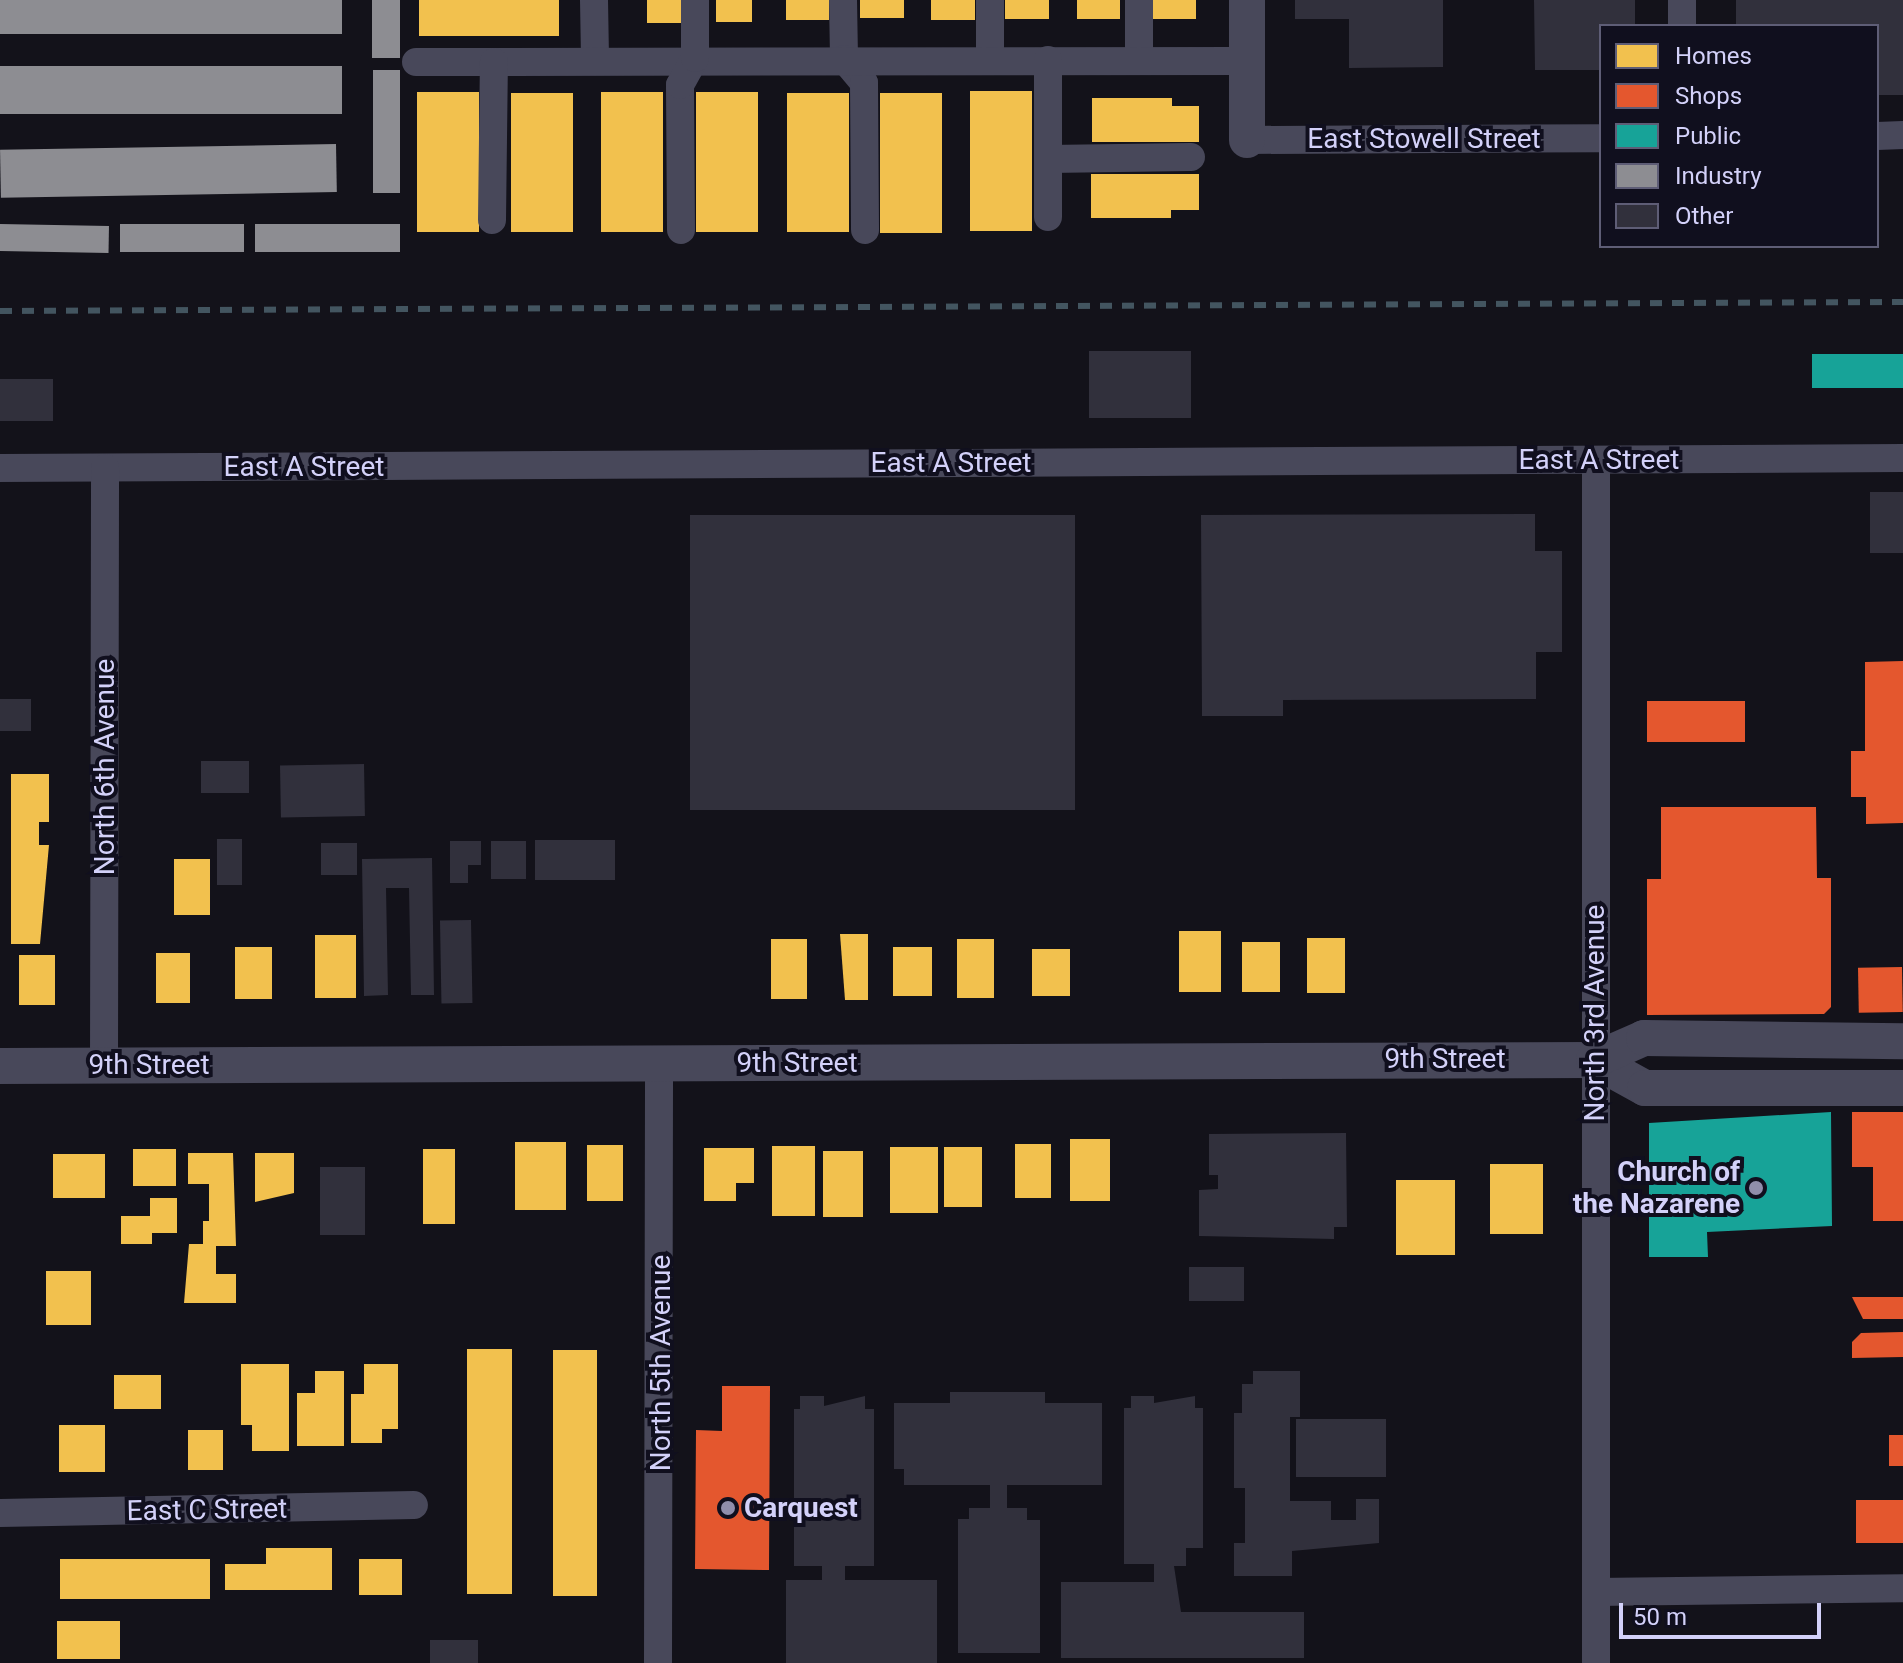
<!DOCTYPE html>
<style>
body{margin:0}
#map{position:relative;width:1903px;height:1663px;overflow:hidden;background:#13121a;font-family:Roboto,sans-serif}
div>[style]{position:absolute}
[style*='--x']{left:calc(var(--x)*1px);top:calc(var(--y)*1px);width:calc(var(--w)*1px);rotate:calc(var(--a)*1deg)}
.homes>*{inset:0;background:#f2c14e;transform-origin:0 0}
.shops>*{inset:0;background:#e4572e;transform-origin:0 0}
.public>*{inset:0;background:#17a398;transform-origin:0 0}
.industry>*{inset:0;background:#8d8d92;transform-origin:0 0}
.building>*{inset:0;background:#31303c;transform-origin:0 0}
.minor>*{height:28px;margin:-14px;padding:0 14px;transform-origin:14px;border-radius:14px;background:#48485a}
.tertiary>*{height:36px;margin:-18px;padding:0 18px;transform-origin:18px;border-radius:18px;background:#48485a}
.rail>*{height:6px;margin-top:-3px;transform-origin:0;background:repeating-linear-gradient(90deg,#435560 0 12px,transparent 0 22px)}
.dots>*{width:22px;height:22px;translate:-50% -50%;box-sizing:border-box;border:4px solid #100f1e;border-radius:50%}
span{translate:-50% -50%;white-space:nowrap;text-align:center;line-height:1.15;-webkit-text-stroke:8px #100f1e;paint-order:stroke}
.street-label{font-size:28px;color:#d3d1f9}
.poi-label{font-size:28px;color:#d3d1f9;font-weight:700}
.right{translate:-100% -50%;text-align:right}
.left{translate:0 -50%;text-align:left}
.legend{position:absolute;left:1599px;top:24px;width:280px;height:224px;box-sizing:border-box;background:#100f1e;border:2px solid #5e5d76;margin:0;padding:10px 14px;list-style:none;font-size:24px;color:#d3d1f9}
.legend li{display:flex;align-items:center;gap:16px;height:40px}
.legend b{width:40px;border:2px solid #5e5d76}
.scale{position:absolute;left:1619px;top:1603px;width:202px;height:36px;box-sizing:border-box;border:4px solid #d3d1f9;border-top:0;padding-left:10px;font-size:24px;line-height:28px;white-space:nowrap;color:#d3d1f9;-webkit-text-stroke:6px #100f1e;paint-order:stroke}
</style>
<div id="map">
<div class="homes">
<div style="left:419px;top:0;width:140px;height:36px"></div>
<div style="left:647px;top:0;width:37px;height:23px"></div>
<div style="left:716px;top:0;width:36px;height:22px"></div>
<div style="left:786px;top:0;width:43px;height:20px"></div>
<div style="left:860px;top:0;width:44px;height:18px"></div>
<div style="left:931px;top:0;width:44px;height:20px"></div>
<div style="left:1005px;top:0;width:44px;height:19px"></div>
<div style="left:1077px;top:0;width:43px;height:19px"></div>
<div style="left:1152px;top:0;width:44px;height:19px"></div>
<div style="left:970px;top:91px;width:62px;height:140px"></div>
<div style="left:479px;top:92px;width:140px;height:62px;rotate:90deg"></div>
<div style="left:601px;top:92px;width:62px;height:140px"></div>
<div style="left:758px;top:92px;width:140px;height:62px;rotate:90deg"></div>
<div style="left:511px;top:93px;width:62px;height:139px"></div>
<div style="left:787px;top:93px;width:62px;height:139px"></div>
<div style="left:880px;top:93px;width:62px;height:140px"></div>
<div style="clip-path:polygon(1092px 98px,1172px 98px,1172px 106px,1199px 106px,1199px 142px,1092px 142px)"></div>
<div style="clip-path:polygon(1091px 174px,1199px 174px,1199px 210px,1171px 210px,1171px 218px,1091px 218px)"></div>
<div style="clip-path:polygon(11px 774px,49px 774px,49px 822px,39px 822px,39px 845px,49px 845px,40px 944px,11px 944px)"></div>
<div style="left:174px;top:859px;width:36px;height:56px"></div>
<div style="left:1179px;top:931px;width:42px;height:61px"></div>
<div style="clip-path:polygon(840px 934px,868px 934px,868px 1000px,845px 1000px)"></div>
<div style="left:315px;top:935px;width:41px;height:63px"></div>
<div style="left:1307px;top:938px;width:38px;height:55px"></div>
<div style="left:771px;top:939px;width:36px;height:60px"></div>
<div style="left:957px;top:939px;width:37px;height:59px"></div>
<div style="left:1242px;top:942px;width:38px;height:50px"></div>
<div style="left:235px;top:947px;width:37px;height:52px"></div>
<div style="left:893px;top:947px;width:39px;height:49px"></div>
<div style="left:1032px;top:949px;width:38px;height:47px"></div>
<div style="left:156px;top:953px;width:34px;height:50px"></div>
<div style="left:19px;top:955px;width:36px;height:50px"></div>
<div style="left:1070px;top:1139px;width:40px;height:62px"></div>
<div style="left:515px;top:1142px;width:51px;height:68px"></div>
<div style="left:1015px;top:1144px;width:36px;height:54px"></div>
<div style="left:587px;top:1145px;width:36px;height:56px"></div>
<div style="left:772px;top:1146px;width:43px;height:70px"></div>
<div style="left:890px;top:1147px;width:48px;height:66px"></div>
<div style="left:944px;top:1147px;width:38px;height:60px"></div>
<div style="clip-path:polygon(704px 1148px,754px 1148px,754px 1183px,736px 1183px,736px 1201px,704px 1201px)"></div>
<div style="left:133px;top:1149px;width:43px;height:37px"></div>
<div style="left:423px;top:1149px;width:32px;height:75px"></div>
<div style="left:823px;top:1151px;width:40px;height:66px"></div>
<div style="clip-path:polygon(188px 1153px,233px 1153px,236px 1246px,216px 1246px,216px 1274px,236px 1274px,236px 1303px,184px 1303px,189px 1244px,203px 1244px,203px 1221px,209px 1221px,209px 1184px,188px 1184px)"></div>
<div style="clip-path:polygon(255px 1153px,294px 1153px,294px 1193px,255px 1202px)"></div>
<div style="left:53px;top:1154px;width:52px;height:44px"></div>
<div style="left:1490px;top:1164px;width:53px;height:70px"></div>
<div style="left:1396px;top:1180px;width:59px;height:75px"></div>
<div style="clip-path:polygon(150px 1198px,177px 1198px,177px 1233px,152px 1233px,152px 1244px,121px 1244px,121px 1216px,150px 1216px)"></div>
<div style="left:46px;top:1271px;width:45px;height:54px"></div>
<div style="left:467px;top:1349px;width:45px;height:245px"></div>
<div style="left:553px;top:1350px;width:44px;height:246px"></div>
<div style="clip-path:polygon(241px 1364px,289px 1364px,289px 1451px,252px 1451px,252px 1425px,241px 1425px)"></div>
<div style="clip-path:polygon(364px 1364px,398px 1364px,398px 1429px,382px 1429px,382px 1443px,351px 1443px,351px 1394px,364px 1394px)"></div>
<div style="clip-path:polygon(315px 1371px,344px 1371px,344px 1446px,297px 1446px,297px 1393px,315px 1393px)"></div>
<div style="left:114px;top:1375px;width:47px;height:34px"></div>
<div style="left:59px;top:1425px;width:46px;height:47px"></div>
<div style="left:188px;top:1430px;width:35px;height:40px"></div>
<div style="clip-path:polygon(266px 1548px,332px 1548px,332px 1590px,225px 1590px,225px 1564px,266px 1564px)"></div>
<div style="left:60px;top:1559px;width:150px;height:40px"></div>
<div style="left:359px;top:1559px;width:43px;height:36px"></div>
<div style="left:57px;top:1621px;width:63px;height:38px"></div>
</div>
<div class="shops">
<div style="clip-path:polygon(1903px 661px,1903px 823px,1866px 824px,1866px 797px,1851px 797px,1851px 751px,1865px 751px,1865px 662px)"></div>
<div style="left:1647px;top:701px;width:98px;height:41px"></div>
<div style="clip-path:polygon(1661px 807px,1816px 807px,1817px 878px,1831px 878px,1831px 1007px,1824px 1014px,1647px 1015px,1647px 879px,1661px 879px)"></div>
<div style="left:1902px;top:967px;width:45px;height:44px;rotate:89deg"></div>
<div style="clip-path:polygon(1852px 1112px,1903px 1112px,1903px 1221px,1873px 1221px,1873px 1167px,1852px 1167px)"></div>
<div style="clip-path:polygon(1852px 1297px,1903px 1297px,1903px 1319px,1863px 1319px)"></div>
<div style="clip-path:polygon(1903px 1332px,1903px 1357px,1852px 1358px,1852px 1342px,1861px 1333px)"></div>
<div style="clip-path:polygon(722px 1386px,770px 1386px,769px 1570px,695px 1569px,696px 1430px,722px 1431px)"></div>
<div style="left:1889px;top:1435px;width:14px;height:31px"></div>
<div style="left:1856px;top:1500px;width:47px;height:43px"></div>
</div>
<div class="public">
<div style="left:1812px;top:354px;width:91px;height:34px"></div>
<div style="clip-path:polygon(1831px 1112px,1832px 1226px,1707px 1232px,1708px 1257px,1649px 1257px,1649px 1123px)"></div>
</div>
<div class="industry">
<div style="left:0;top:0;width:342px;height:34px"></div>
<div style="left:372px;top:0;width:28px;height:58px"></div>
<div style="left:0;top:66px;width:342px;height:48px"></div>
<div style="left:373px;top:70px;width:27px;height:123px"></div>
<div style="left:336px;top:144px;width:48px;height:336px;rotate:89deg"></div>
<div style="left:0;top:224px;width:109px;height:27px;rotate:1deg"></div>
<div style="left:120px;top:224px;width:124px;height:28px"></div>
<div style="left:255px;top:224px;width:145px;height:28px"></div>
</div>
<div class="building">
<div style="clip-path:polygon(1295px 0,1443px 0,1443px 67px,1349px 68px,1349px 19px,1295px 19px)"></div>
<div style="clip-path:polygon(1534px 0,1635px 0,1635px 26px,1601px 26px,1601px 70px,1535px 70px)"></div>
<div style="clip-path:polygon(1736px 0,1903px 0,1903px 95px,1877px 95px,1877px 26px,1736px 26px)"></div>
<div style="left:1089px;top:351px;width:102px;height:67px"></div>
<div style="left:0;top:379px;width:53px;height:42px"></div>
<div style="left:1870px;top:492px;width:33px;height:61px"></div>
<div style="clip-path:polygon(1535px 514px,1535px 551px,1562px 551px,1562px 652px,1536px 652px,1536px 699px,1283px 700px,1283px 716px,1202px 716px,1201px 515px)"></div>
<div style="left:690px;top:515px;width:385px;height:295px"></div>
<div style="left:0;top:699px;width:31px;height:32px"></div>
<div style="left:201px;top:761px;width:48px;height:32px"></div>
<div style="left:364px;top:764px;width:52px;height:84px;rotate:89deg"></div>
<div style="left:217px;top:839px;width:25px;height:46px"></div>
<div style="left:535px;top:840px;width:80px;height:40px"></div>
<div style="clip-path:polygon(450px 841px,481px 841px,481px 865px,468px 865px,468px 883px,450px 883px)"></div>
<div style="left:491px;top:841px;width:35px;height:38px"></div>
<div style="left:321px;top:843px;width:36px;height:32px"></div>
<div style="clip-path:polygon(432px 858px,434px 995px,411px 995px,409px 888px,386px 888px,388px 995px,364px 996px,362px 859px)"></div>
<div style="left:471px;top:920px;width:83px;height:31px;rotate:89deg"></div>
<div style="clip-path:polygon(1346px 1133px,1347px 1227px,1334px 1227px,1334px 1239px,1199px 1236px,1199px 1190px,1218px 1189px,1218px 1175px,1209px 1175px,1209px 1134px)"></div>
<div style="left:320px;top:1167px;width:45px;height:68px"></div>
<div style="left:1189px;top:1267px;width:55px;height:34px"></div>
<div style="clip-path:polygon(1253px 1371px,1300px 1371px,1300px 1417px,1290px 1417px,1290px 1501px,1331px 1501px,1331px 1520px,1356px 1520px,1356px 1499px,1379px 1499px,1379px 1543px,1292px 1551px,1292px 1576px,1234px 1576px,1234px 1543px,1245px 1543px,1245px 1488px,1234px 1488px,1234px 1413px,1242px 1413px,1242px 1384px,1253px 1384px)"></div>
<div style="clip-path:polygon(950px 1392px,1045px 1392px,1045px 1403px,1102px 1403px,1102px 1485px,1007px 1485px,1007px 1508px,1027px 1508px,1027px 1520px,1040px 1520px,1040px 1653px,958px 1653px,958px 1519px,969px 1519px,969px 1508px,990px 1508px,990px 1485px,904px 1485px,904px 1469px,894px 1469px,894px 1403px,950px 1403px)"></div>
<div style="clip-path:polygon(800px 1396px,824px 1396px,824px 1406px,865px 1396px,865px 1409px,874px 1409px,874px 1566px,845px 1566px,845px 1580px,937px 1580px,937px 1663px,786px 1663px,786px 1580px,822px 1580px,822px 1566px,794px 1566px,794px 1409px,800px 1409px)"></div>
<div style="clip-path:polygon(1131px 1396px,1154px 1396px,1154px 1403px,1195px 1396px,1195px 1408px,1203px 1408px,1203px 1548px,1186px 1548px,1186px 1566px,1174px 1566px,1181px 1612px,1304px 1612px,1304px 1658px,1061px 1658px,1061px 1582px,1154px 1582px,1154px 1564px,1124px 1564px,1124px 1408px,1131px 1408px)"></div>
<div style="left:1296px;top:1419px;width:90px;height:58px"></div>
<div style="left:430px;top:1640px;width:48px;height:23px"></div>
</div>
<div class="minor">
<div style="--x:594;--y:0;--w:57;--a:89"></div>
<div style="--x:843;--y:0;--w:59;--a:89"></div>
<div style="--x:844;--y:59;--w:31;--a:50"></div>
<div style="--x:864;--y:83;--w:147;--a:89.6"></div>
<div style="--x:990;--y:0;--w:60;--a:90"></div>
<div style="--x:1139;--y:0;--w:60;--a:90"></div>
<div style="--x:1682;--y:0;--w:26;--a:90"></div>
<div style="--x:416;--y:62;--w:831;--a:-0.07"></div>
<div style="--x:1877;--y:136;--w:26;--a:-2"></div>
<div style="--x:1247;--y:140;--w:354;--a:-0.3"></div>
<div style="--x:1048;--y:159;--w:143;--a:-0.8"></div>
<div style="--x:1048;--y:217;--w:157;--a:-90"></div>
<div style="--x:492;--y:220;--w:158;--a:-89.3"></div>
<div style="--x:681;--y:230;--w:145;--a:-90.4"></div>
<div style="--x:680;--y:85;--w:31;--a:-61"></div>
<div style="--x:695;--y:58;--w:58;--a:-90"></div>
<div style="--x:0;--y:468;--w:1903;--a:-0.3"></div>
<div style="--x:104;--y:1066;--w:598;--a:-89.9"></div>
<div style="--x:0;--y:1513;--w:414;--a:-1.1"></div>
<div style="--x:1596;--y:1592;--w:307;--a:-0.7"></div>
<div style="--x:658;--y:1663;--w:599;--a:-89.9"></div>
<div style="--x:1596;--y:1663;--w:1203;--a:-90"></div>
</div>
<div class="tertiary">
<div style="--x:1247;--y:0;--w:140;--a:90"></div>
<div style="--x:1594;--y:1060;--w:58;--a:28.8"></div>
<div style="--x:1645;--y:1088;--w:258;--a:0"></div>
<div style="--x:0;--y:1066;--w:1594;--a:-0.22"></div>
<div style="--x:1594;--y:1060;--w:55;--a:-23.7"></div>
<div style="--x:1644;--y:1038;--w:259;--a:0.7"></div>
</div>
<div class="rail">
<div style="--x:0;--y:311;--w:1903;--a:-0.27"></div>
</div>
<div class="dots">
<div style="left:1756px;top:1188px;background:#908eab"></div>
<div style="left:728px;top:1508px;background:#908eab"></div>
</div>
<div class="street-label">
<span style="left:1424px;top:139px">East Stowell Street</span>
<span style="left:1599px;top:460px">East A Street</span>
<span style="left:951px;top:463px">East A Street</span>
<span style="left:304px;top:467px">East A Street</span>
<span style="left:105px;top:767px;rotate:-90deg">North 6th Avenue</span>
<span style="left:1595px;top:1013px;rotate:-90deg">North 3rd Avenue</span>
<span style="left:1445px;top:1059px">9th Street</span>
<span style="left:797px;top:1063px">9th Street</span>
<span style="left:149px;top:1065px">9th Street</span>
<span style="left:661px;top:1363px;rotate:-90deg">North 5th Avenue</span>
<span style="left:207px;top:1510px;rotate:-1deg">East C Street</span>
</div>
<div class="poi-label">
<span class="right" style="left:1740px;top:1188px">Church of<br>the Nazarene</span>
<span class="left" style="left:744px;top:1508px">Carquest</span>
</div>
<ul class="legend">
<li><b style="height:22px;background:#f2c14e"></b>Homes</li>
<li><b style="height:22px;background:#e4572e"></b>Shops</li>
<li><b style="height:22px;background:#17a398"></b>Public</li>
<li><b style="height:22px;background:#8d8d92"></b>Industry</li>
<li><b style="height:22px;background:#31303c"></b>Other</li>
</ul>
<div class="scale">50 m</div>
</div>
